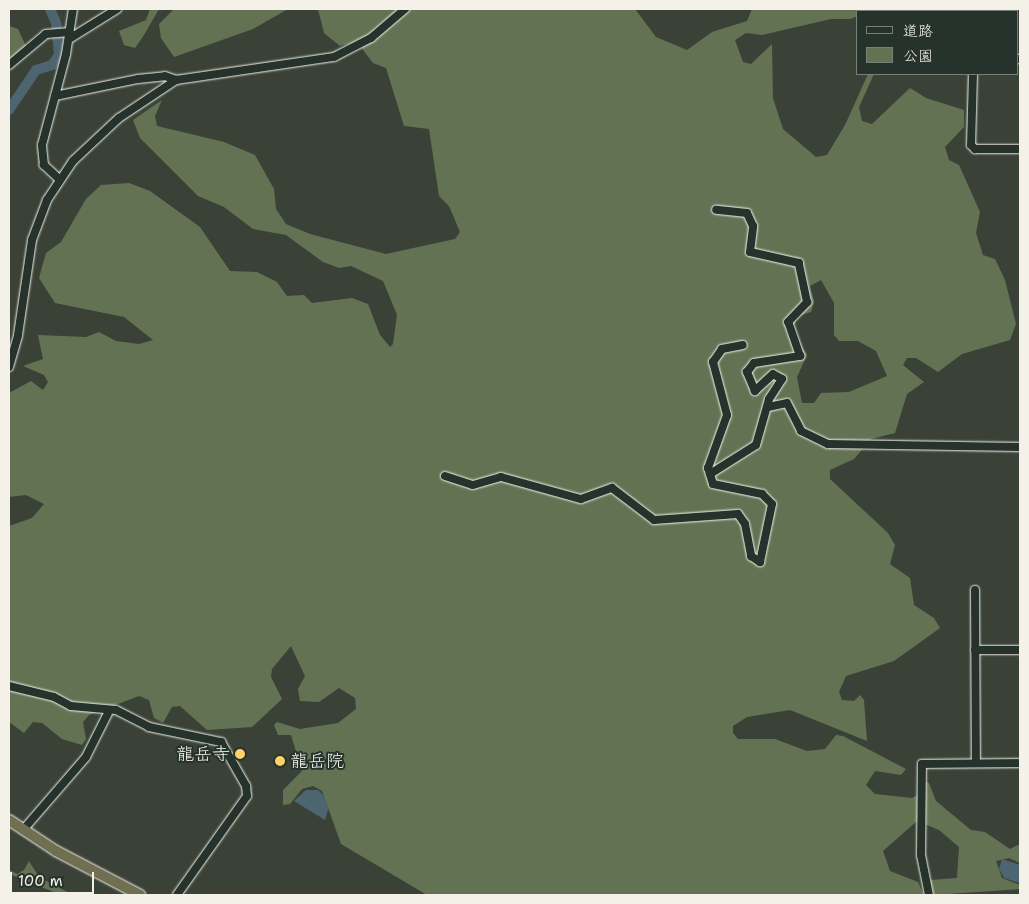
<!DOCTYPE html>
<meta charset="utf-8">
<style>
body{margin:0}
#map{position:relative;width:1029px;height:904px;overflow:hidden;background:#3a4238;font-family:"Shantell Sans","Klee One",sans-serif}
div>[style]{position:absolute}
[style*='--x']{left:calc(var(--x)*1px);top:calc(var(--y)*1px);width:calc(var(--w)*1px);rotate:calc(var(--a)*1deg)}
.green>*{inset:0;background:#647254}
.water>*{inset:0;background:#4d6571}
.river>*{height:10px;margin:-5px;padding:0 5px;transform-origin:5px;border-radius:5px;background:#4d6571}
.roads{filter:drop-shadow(0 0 1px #f4f1e8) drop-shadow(0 0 1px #f4f1e8)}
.minor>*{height:8px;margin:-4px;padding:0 4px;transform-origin:4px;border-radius:4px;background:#26332d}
.highway>*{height:10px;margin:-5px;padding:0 5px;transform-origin:5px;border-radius:5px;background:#716f52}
.dots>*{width:14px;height:14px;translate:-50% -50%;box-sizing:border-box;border:2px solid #26332d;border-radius:50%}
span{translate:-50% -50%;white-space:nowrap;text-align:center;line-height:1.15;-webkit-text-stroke:4px #26332d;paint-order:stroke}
.poi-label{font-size:18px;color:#f4f1e8}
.right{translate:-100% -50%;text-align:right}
.left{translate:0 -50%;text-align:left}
.frame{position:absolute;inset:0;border:10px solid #f4f1e8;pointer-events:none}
.legend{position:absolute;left:856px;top:10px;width:162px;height:65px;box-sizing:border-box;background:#26332d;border:1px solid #787f78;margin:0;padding:6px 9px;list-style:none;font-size:15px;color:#f4f1e8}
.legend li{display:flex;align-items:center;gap:10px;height:25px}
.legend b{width:25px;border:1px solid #787f78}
.scale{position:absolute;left:10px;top:872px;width:84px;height:22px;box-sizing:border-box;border:2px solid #f4f1e8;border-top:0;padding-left:6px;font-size:15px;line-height:18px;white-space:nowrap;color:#f4f1e8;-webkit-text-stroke:4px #26332d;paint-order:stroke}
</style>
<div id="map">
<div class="green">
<div style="clip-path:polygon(150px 9px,159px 9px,144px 35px,135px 48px,124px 45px,119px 31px,146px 20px)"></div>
<div style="clip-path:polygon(174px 9px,288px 9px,253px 29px,174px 57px,161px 38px,159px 24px)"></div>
<div style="clip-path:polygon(evenodd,318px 9px,635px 9px,656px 37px,687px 50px,712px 32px,747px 21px,752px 9px,903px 9px,858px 11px,858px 16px,850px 19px,831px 19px,762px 35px,746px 33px,735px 40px,743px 62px,751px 64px,772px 44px,773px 98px,783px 129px,816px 157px,827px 155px,845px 125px,868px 74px,874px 74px,859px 107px,862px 121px,872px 124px,910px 88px,926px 98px,964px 110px,964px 127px,945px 147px,949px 160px,959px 165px,980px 212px,976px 233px,983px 255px,995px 259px,1005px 280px,1016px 324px,1010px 340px,962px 354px,938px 372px,916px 358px,907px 358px,903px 365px,924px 382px,907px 394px,895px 433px,871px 439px,854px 459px,830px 470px,830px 479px,888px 533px,895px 545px,890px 564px,910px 578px,914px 605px,934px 618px,940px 628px,894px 661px,846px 676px,839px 692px,842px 700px,854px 701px,860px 695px,864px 700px,867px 741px,790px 710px,747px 717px,733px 726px,733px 733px,738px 739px,775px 739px,807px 751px,825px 749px,836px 735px,843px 736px,906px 769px,901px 775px,875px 771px,866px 785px,875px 794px,912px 798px,923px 792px,924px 781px,929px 783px,936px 801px,971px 830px,985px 832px,1010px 849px,1020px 844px,1020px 863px,1009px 858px,996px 861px,1002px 878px,1020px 885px,1020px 889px,933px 895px,930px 880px,957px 878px,959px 847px,939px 830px,917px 821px,883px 851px,890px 871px,918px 882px,924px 895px,427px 895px,341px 844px,322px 791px,313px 786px,302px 789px,290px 804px,283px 805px,283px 790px,302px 771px,291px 735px,278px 735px,274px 725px,277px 722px,300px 729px,338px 723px,356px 709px,355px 698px,339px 688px,319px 702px,300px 701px,298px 689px,305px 676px,291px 646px,272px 669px,271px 677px,282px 699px,252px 727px,207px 730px,180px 706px,172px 707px,163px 723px,154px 718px,149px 700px,139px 696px,89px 715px,83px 722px,86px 739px,82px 745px,62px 739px,42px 723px,33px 722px,24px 733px,9px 722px,9px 526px,32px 518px,44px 504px,26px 495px,9px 497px,9px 393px,31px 381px,43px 390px,48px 382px,44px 375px,23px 366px,43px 359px,38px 335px,86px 337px,99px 332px,116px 341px,139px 344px,153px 340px,124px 317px,55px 303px,39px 278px,46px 253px,61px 242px,86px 199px,101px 185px,129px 183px,150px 191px,200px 227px,230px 271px,257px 272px,277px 282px,287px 296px,304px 295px,312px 303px,352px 298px,368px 304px,380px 335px,390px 347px,393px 344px,397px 315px,383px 281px,351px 266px,339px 268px,323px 262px,286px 235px,253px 229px,224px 207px,198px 196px,140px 138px,133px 120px,162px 100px,155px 116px,157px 126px,224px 142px,255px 155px,274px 189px,276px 209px,286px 224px,310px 234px,386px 254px,455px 239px,460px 232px,449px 206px,439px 196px,429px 129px,404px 126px,386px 68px,373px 63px,357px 42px,340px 46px,324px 33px,318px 9px,821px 280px,834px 303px,834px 335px,839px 341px,858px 341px,876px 351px,887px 376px,849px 392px,821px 393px,814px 403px,802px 403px,797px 377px,807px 355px,792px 330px,798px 316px,811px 312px,814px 302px,810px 286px,821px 280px)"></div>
<div style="clip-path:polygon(9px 26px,18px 29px,26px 46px,9px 61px)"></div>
<div style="clip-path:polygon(29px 861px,39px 877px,73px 895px,61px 895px,9px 874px,10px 870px,17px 874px,24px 870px)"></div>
</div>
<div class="water">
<div style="clip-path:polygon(306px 790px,318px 790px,323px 795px,329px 807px,325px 820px,294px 801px)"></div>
<div style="clip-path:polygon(1002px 859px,1020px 865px,1020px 883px,1004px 878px,999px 869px)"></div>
</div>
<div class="river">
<div style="--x:9;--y:110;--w:48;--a:-56"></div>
<div style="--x:36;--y:70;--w:17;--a:-17"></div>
<div style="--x:52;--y:65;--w:12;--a:-55"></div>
<div style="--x:59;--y:55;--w:32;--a:-95"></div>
<div style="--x:56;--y:23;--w:15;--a:-113"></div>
</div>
<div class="roads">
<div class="minor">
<div style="--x:972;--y:9;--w:2;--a:90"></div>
<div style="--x:69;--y:39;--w:57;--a:-32"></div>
<div style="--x:1018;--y:59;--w:2;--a:0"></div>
<div style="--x:9;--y:65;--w:48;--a:-40"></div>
<div style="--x:46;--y:34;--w:24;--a:-5"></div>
<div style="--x:973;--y:74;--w:71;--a:91.6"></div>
<div style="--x:971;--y:145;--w:6;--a:45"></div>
<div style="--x:975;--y:149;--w:45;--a:0"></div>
<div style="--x:55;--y:96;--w:85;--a:-11.6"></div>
<div style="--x:138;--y:79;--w:27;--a:-6"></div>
<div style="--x:165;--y:76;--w:12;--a:20"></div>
<div style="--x:59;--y:179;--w:21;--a:-137"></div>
<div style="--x:44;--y:165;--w:20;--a:-96"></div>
<div style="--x:42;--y:145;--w:94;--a:-75.2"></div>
<div style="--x:66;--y:54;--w:46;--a:-81.2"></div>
<div style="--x:9;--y:367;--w:33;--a:-74"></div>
<div style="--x:18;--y:335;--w:96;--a:-81.6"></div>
<div style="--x:32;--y:240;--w:43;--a:-69.4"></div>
<div style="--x:47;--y:200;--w:47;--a:-56.3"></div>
<div style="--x:73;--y:161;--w:63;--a:-43.1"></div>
<div style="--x:119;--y:118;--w:69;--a:-33.7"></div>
<div style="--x:176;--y:80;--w:160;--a:-8.3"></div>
<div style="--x:334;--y:57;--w:42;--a:-27.2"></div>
<div style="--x:371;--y:38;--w:45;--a:-40.5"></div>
<div style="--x:768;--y:407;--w:19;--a:-12"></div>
<div style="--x:787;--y:403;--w:31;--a:63"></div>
<div style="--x:801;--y:431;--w:30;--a:26"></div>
<div style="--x:828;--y:444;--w:192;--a:0.9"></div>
<div style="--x:710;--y:474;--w:54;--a:-32.2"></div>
<div style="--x:756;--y:445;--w:48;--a:-74.2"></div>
<div style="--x:769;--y:399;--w:24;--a:-57"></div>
<div style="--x:782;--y:379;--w:10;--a:-151"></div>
<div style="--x:773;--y:374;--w:25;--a:137"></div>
<div style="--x:755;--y:391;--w:21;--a:-113"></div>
<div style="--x:747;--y:372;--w:11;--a:-52"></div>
<div style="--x:754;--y:363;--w:47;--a:-8.7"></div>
<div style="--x:800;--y:356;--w:36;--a:-109"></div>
<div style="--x:788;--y:322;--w:28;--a:-46"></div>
<div style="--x:807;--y:302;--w:40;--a:-102"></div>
<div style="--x:799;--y:263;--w:50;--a:-167.3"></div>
<div style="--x:750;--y:252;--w:26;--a:-83"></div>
<div style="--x:753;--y:226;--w:14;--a:-115"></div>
<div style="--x:747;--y:213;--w:31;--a:-174"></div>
<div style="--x:445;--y:476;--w:29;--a:18"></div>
<div style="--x:473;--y:485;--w:29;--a:-16"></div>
<div style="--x:501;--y:477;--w:83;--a:15.4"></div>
<div style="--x:581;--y:499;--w:33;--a:-20"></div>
<div style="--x:612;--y:488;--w:53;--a:37.3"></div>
<div style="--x:654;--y:520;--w:84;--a:-4.1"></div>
<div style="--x:738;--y:514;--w:12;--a:55"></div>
<div style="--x:745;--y:524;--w:33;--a:79"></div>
<div style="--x:751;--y:556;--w:11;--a:34"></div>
<div style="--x:760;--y:562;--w:59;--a:-78.3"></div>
<div style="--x:772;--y:504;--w:14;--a:-135"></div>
<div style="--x:762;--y:494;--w:50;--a:-168.5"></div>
<div style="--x:713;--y:484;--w:17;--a:-107"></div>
<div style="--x:708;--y:468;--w:56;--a:-70.3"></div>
<div style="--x:727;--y:415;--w:55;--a:-104.8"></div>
<div style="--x:713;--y:362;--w:16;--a:-55"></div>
<div style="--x:722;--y:349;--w:21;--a:-11"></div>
<div style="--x:975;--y:590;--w:173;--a:89.7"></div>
<div style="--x:975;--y:650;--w:45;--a:0"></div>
<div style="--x:9;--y:686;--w:46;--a:13.7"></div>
<div style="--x:54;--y:697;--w:19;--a:28"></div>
<div style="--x:71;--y:706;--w:45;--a:5.1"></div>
<div style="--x:116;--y:710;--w:37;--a:27"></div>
<div style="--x:149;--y:727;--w:74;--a:11.8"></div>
<div style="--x:221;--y:742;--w:51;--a:60.4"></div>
<div style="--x:246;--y:786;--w:10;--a:84"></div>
<div style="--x:247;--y:796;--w:121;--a:125.3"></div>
<div style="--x:23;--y:830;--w:96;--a:-49.2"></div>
<div style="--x:86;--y:757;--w:49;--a:-63.4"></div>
<div style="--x:929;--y:895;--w:41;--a:-101.3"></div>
<div style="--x:921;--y:855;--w:91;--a:-89.4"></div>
<div style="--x:922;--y:764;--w:98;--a:-0.6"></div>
</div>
<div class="highway">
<div style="--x:9;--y:820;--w:56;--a:33.4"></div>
<div style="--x:56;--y:851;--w:95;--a:27.6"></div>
</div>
</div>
<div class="dots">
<div style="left:240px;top:754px;background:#ffd166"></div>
<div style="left:280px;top:761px;background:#ffd166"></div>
</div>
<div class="poi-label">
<span class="right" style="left:230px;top:754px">龍岳寺</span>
<span class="left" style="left:290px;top:761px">龍岳院</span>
</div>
<div class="frame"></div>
<ul class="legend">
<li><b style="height:6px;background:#26332d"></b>道路</li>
<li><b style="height:14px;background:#647254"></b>公園</li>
</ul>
<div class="scale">100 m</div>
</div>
